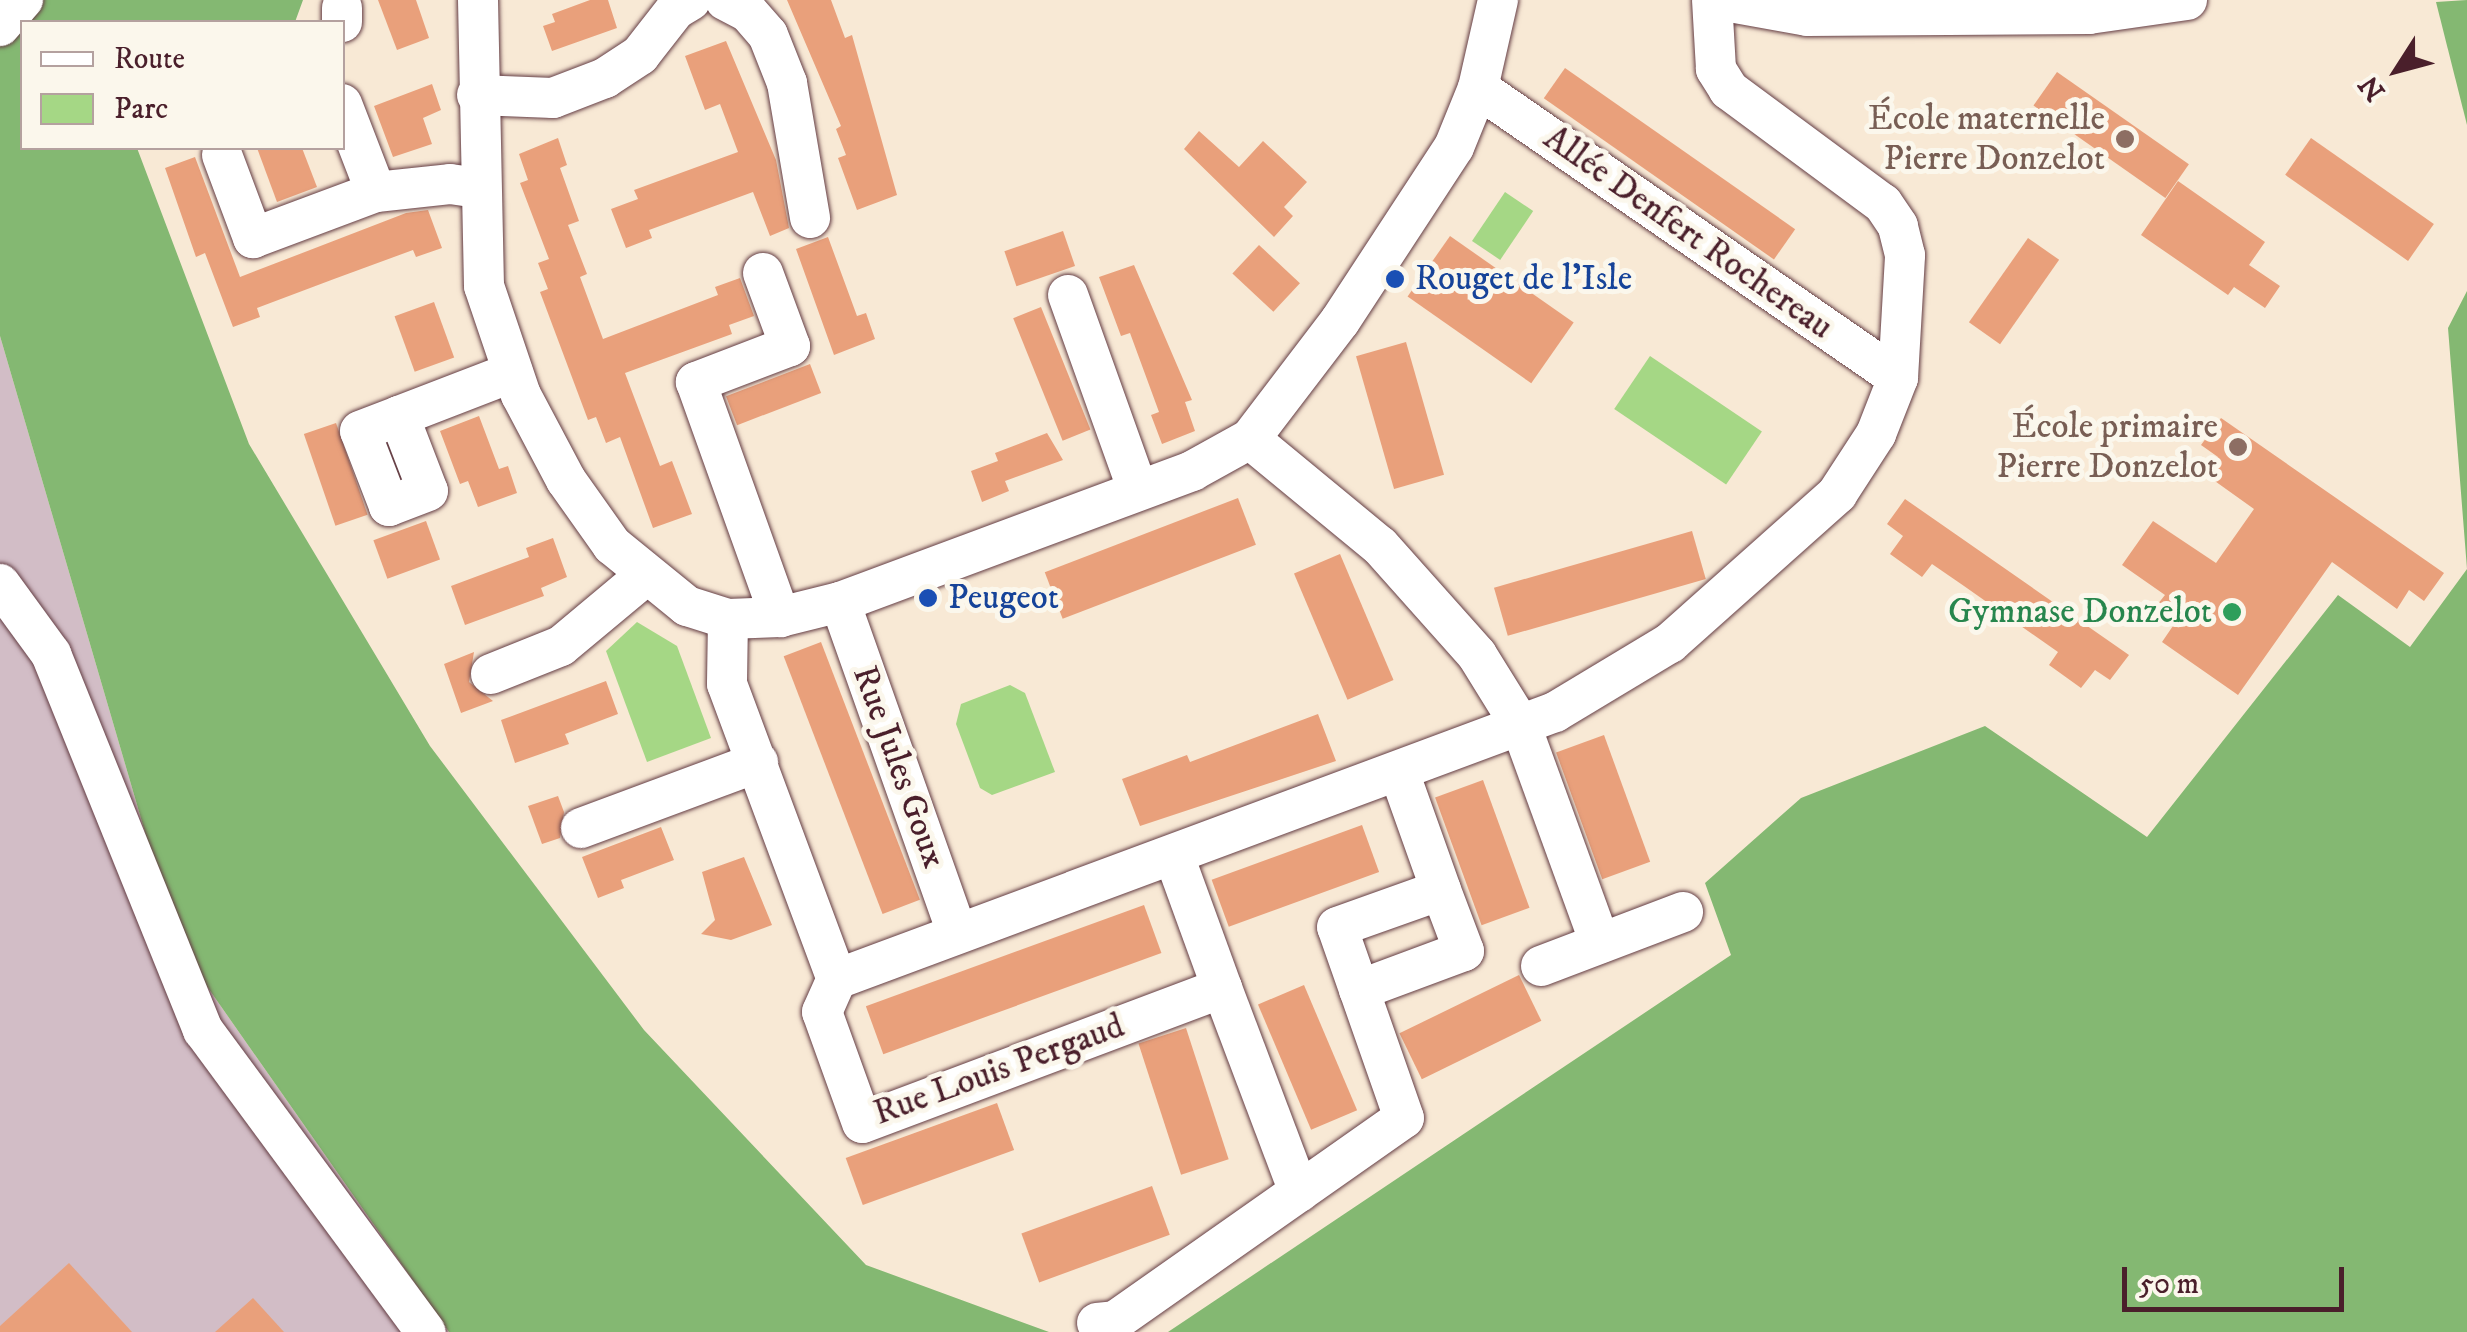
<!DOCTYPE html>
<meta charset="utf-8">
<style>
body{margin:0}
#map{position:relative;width:2467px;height:1332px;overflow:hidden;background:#f8e9d5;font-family:"IM FELL DW Pica",serif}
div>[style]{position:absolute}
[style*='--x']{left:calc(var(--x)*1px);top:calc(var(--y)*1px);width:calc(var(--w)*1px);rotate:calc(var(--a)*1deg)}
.industrial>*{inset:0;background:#d2bdc6}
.green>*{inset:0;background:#a5d785;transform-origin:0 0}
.forest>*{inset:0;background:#84b872}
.building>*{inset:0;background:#e9a07b;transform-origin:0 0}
.roads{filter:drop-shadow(0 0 2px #643d44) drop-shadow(0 0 2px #643d44)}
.minor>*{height:40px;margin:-20px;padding:0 20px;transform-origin:20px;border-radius:20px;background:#fff}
.dots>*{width:28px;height:28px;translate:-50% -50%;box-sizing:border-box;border:5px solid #fbf7ec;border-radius:50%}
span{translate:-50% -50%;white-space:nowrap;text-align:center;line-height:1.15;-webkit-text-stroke:10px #fbf7ec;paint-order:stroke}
.education-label{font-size:35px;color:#785e54}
.right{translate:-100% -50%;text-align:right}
.street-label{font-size:35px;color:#4a1f2b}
.transit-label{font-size:35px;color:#164399}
.left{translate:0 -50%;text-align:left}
.leisure-label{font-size:35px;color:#27864d}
.legend{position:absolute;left:20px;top:20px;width:325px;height:130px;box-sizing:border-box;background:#fbf7ec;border:2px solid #b4a19f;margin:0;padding:12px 18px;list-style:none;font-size:30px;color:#4a1f2b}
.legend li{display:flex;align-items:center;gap:20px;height:50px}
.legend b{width:50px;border:2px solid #b4a19f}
.north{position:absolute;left:2347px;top:20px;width:100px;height:100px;-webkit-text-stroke:8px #fbf7ec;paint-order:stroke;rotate:234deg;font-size:28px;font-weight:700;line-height:40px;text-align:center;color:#4a1f2b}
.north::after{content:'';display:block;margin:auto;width:35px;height:45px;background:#4a1f2b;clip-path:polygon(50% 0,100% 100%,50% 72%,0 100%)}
.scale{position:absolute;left:2122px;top:1267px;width:222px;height:45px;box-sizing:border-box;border:5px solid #4a1f2b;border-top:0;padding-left:12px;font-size:30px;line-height:35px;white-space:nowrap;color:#4a1f2b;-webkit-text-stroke:8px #fbf7ec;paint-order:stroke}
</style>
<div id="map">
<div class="industrial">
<div style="clip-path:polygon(0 336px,178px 945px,449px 1332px,0 1332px)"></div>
</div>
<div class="green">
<div style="left:1505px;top:192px;width:34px;height:59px;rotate:34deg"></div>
<div style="left:1650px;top:356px;width:135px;height:64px;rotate:34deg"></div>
<div style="clip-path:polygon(637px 622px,677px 646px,711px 738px,647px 762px,606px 651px)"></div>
<div style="clip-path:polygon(1010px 685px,1025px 693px,1055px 772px,992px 795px,980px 788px,956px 724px,961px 704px)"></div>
</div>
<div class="forest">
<div style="clip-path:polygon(0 0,303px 0,295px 22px,22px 22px,22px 148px,137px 148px,249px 444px,430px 746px,644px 1030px,866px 1265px,1049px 1332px,449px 1332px,178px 945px,0 336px)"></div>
<div style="clip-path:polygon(2467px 0,2467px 125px,2436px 2px)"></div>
<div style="clip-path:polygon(2467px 291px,2467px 1332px,1168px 1332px,1731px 955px,1705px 883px,1801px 798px,1985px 726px,2147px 837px,2338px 595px,2410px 647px,2467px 569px,2448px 328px)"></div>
</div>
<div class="building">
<div style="clip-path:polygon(378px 0,416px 0,429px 38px,397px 50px)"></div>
<div style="clip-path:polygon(590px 0,608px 0,617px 28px,552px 51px,543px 26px,555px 22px,552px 14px)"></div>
<div style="clip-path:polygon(787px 0,831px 0,845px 38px,852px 35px,897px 195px,857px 210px,838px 158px,846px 155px,836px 129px,841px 126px)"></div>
<div style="clip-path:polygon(726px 41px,776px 160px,789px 228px,770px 236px,753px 192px,649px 230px,652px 238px,626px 248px,611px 209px,638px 199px,634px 190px,738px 152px,720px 104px,705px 110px,685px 56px)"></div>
<div style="left:1565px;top:68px;width:281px;height:37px;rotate:35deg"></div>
<div style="left:2057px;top:72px;width:161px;height:41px;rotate:35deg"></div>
<div style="clip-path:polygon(432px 84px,441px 110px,423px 118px,432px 144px,393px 157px,374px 106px)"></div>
<div style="clip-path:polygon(1199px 131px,1239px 167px,1263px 141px,1307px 182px,1284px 207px,1293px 216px,1274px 237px,1184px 149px)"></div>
<div style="clip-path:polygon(558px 138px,567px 165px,560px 168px,579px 221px,568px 225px,587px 274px,580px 277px,603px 339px,718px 295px,715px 287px,740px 278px,754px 316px,729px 325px,732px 334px,625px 373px,660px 466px,672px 461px,692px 514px,653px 528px,620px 437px,606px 443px,596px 417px,588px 420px,540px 292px,548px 289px,538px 263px,549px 259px,520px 183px,528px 180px,519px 154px)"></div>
<div style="left:2311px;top:138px;width:150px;height:45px;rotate:35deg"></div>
<div style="clip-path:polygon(257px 148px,302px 148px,317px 187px,277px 202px)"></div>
<div style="clip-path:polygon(195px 157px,240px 277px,406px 213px,428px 210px,442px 248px,416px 257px,413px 250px,334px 279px,257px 308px,260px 317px,233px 327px,205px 253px,196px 257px,165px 168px)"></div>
<div style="clip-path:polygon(2178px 181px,2265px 242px,2249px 265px,2280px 286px,2265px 308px,2234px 287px,2228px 295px,2141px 235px)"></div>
<div style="left:1063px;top:231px;width:37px;height:62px;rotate:71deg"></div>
<div style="left:1450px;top:236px;width:151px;height:74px;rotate:35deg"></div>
<div style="clip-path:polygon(828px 237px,857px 316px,866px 313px,875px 339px,834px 355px,796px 249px)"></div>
<div style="left:2028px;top:238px;width:38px;height:103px;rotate:35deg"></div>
<div style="left:1259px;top:245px;width:56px;height:39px;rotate:43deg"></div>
<div style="clip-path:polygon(1134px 265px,1192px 400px,1185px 402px,1195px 431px,1162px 444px,1151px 415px,1159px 412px,1130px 333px,1121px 336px,1099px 277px)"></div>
<div style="left:434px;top:302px;width:59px;height:42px;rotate:70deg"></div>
<div style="left:1041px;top:307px;width:132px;height:30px;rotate:68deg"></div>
<div style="left:1406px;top:342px;width:138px;height:52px;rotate:74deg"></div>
<div style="left:810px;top:364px;width:31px;height:90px;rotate:69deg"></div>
<div style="clip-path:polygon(479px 416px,499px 469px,508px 466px,517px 493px,478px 507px,468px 481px,460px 484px,440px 431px)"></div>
<div style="clip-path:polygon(2221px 418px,2444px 573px,2424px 601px,2409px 590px,2397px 609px,2332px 562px,2238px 695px,2162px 642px,2177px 620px,2157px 605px,2165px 595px,2122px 565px,2153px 521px,2216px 563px,2254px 509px,2205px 474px,2218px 457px,2201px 445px)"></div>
<div style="left:336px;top:423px;width:97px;height:34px;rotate:71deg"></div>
<div style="clip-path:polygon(1047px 433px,1063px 460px,1005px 481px,1009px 491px,982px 502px,971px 471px,998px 461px,995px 453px)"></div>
<div style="left:1238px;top:498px;width:50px;height:207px;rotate:69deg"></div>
<div style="clip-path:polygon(1905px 499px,2129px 655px,2110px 680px,2095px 670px,2081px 688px,2049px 665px,2058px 652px,1964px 586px,1932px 564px,1922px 577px,1890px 554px,1903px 536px,1887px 524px)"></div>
<div style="left:426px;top:521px;width:41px;height:56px;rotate:70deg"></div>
<div style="left:1692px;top:531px;width:50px;height:206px;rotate:74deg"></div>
<div style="clip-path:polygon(553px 538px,567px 577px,541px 588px,544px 596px,465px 625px,451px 586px,529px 557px,526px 548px)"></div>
<div style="left:1340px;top:554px;width:137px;height:50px;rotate:67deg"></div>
<div style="left:821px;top:642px;width:276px;height:40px;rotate:69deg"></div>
<div style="clip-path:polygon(474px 652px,469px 682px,493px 701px,461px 713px,444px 664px)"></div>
<div style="clip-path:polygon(606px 681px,618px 714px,565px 734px,569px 744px,515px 763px,501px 720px)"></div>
<div style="clip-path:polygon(1318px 714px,1336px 761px,1140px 826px,1122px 779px,1187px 755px,1190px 762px)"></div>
<div style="left:1604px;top:735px;width:135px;height:51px;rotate:70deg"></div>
<div style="left:1483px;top:780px;width:136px;height:51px;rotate:70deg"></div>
<div style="clip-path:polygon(558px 796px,564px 812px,560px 838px,542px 844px,528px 806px)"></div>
<div style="left:1362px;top:825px;width:50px;height:160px;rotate:70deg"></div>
<div style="clip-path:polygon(661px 827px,674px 860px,621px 880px,624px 888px,598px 898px,582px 857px)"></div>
<div style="clip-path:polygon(744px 857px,772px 925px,731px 940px,701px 934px,715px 920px,702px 872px)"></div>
<div style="left:1144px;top:905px;width:51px;height:296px;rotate:70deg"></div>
<div style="left:1519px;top:975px;width:51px;height:133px;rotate:64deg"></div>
<div style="left:1304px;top:985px;width:136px;height:50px;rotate:67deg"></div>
<div style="left:1186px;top:1028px;width:138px;height:50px;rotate:72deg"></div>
<div style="left:997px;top:1103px;width:50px;height:161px;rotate:70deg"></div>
<div style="left:1152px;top:1186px;width:52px;height:139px;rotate:70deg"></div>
<div style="clip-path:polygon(69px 1263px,132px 1332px,0 1332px,0 1326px)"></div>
<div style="clip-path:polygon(253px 1298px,284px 1332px,215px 1332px)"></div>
</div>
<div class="roads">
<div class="minor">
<div style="--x:478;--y:0;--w:286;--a:88.8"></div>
<div style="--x:484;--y:286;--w:115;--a:71.3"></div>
<div style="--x:521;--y:395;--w:96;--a:62.1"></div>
<div style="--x:566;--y:480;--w:80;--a:54.7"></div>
<div style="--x:612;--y:545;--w:97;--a:39.1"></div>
<div style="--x:687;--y:606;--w:43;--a:17.6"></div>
<div style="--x:728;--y:619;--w:52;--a:-2.2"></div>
<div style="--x:780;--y:617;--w:62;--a:-14"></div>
<div style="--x:840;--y:602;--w:376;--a:-20.4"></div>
<div style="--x:1192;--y:471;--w:66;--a:-28.9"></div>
<div style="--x:1250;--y:439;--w:148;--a:-52.7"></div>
<div style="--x:1340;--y:321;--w:208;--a:-56.8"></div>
<div style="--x:1454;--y:147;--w:64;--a:-67.9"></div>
<div style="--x:1478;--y:88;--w:90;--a:-77.2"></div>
<div style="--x:725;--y:0;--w:26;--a:28"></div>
<div style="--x:748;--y:12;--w:30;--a:49"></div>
<div style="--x:768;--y:35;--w:52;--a:68.4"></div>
<div style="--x:787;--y:83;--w:137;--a:80.3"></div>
<div style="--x:1719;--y:0;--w:89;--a:10.3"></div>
<div style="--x:1807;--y:16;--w:282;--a:-0.4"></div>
<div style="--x:2089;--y:14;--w:99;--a:-8.1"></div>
<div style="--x:342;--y:22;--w:14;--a:-90"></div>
<div style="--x:0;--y:26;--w:35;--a:-49"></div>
<div style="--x:1478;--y:88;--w:510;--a:34.62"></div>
<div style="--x:477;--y:95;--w:76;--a:2.3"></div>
<div style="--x:553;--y:98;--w:56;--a:-21"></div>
<div style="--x:605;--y:78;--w:42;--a:-33.3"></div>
<div style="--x:640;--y:55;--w:58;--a:-52"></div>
<div style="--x:676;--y:9;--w:17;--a:-31"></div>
<div style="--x:342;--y:104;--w:94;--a:68.9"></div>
<div style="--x:222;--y:155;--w:89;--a:69.5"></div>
<div style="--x:253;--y:238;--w:131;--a:-20.5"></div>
<div style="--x:376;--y:192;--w:74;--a:-6.2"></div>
<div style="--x:450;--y:184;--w:30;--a:8"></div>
<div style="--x:763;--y:273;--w:78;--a:69.7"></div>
<div style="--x:790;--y:346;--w:101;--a:159"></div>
<div style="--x:696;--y:382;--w:250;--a:70.3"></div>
<div style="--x:1068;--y:295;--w:207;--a:70.3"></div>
<div style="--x:399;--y:416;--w:80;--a:68.9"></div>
<div style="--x:428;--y:491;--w:42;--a:159"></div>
<div style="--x:389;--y:506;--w:80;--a:-111.1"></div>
<div style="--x:360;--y:431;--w:42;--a:-21"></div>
<div style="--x:399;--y:416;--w:122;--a:-21.1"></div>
<div style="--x:1250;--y:439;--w:168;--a:39.5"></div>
<div style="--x:1380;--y:546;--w:146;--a:48.3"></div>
<div style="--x:1477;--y:655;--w:84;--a:58.2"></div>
<div style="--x:1521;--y:726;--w:231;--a:70"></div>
<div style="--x:0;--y:584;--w:87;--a:53.9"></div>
<div style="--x:51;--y:654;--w:406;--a:68"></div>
<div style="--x:203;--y:1030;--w:375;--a:53.6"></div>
<div style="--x:840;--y:602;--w:351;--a:70.5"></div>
<div style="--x:728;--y:619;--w:65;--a:90.9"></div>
<div style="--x:727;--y:684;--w:315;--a:69.6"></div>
<div style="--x:491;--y:674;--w:75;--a:-21.8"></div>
<div style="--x:561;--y:646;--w:109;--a:-39.8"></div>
<div style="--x:581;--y:828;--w:189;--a:-20.4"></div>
<div style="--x:1174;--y:856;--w:140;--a:70"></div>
<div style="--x:1222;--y:988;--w:384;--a:159.4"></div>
<div style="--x:862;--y:1123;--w:118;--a:-109.8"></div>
<div style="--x:822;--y:1012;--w:36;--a:-66"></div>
<div style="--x:837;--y:979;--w:766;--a:-20.4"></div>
<div style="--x:1555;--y:712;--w:134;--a:-31"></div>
<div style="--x:1670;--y:643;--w:224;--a:-41.7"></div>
<div style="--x:1837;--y:494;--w:72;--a:-57"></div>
<div style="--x:1876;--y:434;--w:60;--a:-68.6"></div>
<div style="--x:1898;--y:378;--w:123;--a:-86.7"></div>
<div style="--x:1905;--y:255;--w:30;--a:-104"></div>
<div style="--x:1898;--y:226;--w:27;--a:-124"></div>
<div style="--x:1883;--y:204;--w:192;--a:-143.5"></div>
<div style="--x:1729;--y:90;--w:25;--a:-122"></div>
<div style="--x:1716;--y:69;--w:69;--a:-93.3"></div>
<div style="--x:1541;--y:966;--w:152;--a:-20.8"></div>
<div style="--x:1222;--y:988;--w:218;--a:69.3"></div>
<div style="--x:1359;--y:990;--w:112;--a:-20.4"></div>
<div style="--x:1464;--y:951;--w:65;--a:-110.7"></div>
<div style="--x:1097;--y:1323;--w:18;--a:-6"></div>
<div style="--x:1115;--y:1321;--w:353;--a:-35.1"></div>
<div style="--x:1404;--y:1118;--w:202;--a:-109.3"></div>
<div style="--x:1337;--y:927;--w:110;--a:-19.6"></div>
<div style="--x:1441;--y:890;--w:125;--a:-109.6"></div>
</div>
</div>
<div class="dots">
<div style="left:2125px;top:139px;background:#8d6e63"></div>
<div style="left:1395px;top:279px;background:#1a4fb4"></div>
<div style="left:2238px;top:447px;background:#8d6e63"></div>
<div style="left:928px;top:598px;background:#1a4fb4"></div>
<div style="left:2232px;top:612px;background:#2e9e5b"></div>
</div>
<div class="education-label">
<span class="right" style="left:2105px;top:139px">École maternelle<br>Pierre Donzelot</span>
<span class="right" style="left:2218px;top:447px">École primaire<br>Pierre Donzelot</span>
</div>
<div class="street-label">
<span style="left:1688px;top:233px;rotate:35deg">Allée Denfert Rochereau</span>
<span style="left:899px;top:767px;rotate:70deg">Rue Jules Goux</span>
<span style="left:999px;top:1070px;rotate:-20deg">Rue Louis Pergaud</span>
</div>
<div class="transit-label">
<span class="left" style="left:1415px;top:279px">Rouget de l'Isle</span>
<span class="left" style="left:948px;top:598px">Peugeot</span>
</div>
<div class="leisure-label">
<span class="right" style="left:2212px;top:612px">Gymnase Donzelot</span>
</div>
<ul class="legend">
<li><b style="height:12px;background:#fff"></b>Route</li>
<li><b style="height:28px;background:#a5d785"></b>Parc</li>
</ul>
<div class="north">N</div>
<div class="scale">50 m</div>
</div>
